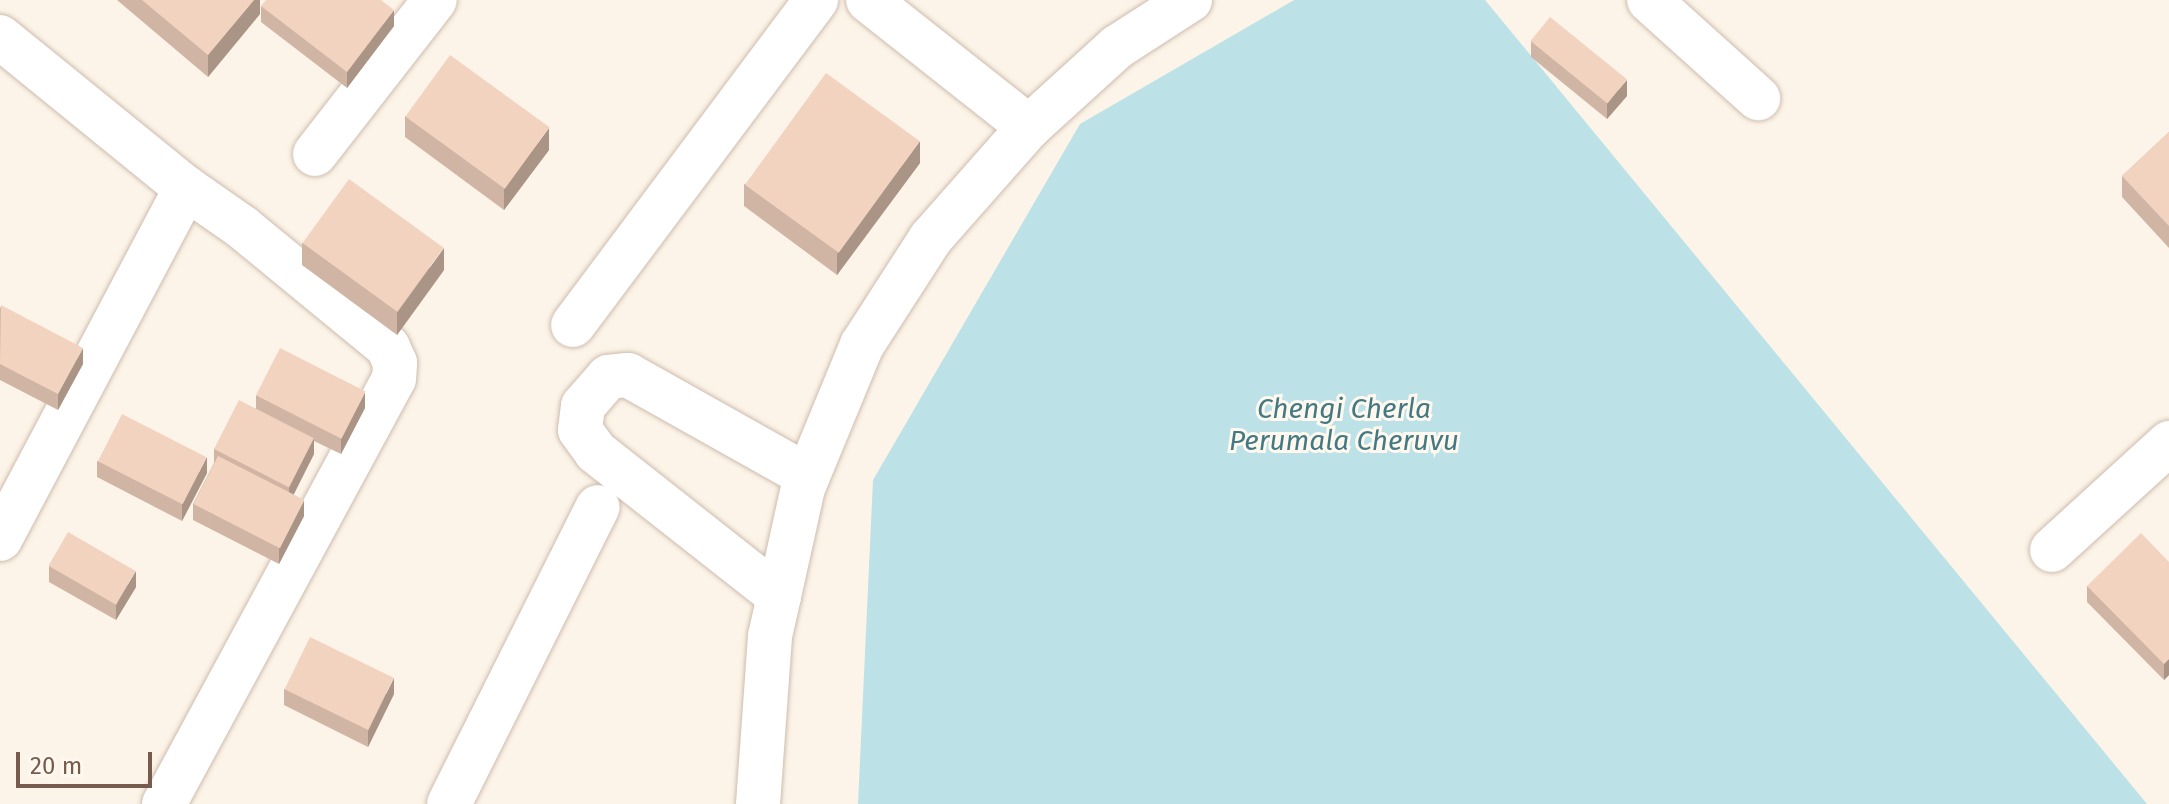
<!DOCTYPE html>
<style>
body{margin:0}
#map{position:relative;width:2169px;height:804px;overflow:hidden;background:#fcf4e8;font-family:"Fira Sans",sans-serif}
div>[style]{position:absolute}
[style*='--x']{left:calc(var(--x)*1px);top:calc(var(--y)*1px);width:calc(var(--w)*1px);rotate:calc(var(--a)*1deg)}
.water>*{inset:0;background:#bce1e6}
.roads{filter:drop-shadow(0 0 2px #cebcae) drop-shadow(0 0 2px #cebcae)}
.minor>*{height:44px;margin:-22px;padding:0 22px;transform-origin:22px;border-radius:22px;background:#fff}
.wall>*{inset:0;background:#d0b5a5}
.shaded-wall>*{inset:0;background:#a99486}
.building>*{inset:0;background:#f2d3c0;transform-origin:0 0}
span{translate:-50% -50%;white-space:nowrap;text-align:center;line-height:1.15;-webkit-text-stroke:6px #fff8ef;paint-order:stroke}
.water-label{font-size:28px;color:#437983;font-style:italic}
.scale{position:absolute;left:16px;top:752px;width:136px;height:36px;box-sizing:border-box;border:4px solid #775b4c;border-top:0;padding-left:10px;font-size:24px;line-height:28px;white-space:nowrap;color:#775b4c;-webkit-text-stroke:6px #fff8ef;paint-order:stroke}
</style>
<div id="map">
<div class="water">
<div style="clip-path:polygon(1294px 0,1485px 0,2147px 804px,858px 804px,873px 480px,1080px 124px)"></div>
</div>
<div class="roads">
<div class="minor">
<div style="--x:868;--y:0;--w:205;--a:38.3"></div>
<div style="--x:1649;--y:0;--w:147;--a:42"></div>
<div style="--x:0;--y:37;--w:240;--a:39.1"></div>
<div style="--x:186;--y:188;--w:397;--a:117.9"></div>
<div style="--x:315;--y:154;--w:195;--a:-52.1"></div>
<div style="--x:573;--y:325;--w:406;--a:-53.2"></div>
<div style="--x:2052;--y:550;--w:159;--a:-42.4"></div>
<div style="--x:779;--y:596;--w:233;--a:-141.8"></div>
<div style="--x:596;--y:452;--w:27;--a:-126"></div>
<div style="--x:580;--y:430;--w:24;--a:-83"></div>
<div style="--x:583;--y:406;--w:38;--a:-49"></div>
<div style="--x:608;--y:377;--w:20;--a:-6"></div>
<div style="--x:628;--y:375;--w:206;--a:29.3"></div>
<div style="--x:164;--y:804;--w:483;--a:-61.6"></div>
<div style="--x:394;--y:379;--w:16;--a:-86"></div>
<div style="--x:395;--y:363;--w:17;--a:-114"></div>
<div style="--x:388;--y:347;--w:189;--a:-140.6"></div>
<div style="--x:242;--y:227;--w:68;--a:-145.1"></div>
<div style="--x:449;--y:804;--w:332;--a:-63.4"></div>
<div style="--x:758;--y:804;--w:168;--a:-85.9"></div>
<div style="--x:770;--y:636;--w:41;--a:-77.3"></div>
<div style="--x:779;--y:596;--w:111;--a:-77.5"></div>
<div style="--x:803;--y:488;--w:155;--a:-67.6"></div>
<div style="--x:862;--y:345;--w:127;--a:-57.2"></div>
<div style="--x:931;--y:238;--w:148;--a:-48.6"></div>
<div style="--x:1029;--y:127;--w:119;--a:-42.3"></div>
<div style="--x:1117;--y:47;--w:87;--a:-32.8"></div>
</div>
</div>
<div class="wall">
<div style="clip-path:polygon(117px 0,260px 0,260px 14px,208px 77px)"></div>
<div style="clip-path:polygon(261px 6px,394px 26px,347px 88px,261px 22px)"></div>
<div style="clip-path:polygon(1531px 41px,1627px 96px,1607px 119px,1531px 57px)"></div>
<div style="clip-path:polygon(405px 116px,549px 150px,504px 210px,405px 137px)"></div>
<div style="clip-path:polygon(2169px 132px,2169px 248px,2122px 197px,2122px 176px)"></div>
<div style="clip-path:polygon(920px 163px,837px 275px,744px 206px,744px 184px)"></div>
<div style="clip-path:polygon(302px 243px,444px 270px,397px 335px,302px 265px)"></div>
<div style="clip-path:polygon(0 307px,83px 364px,58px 410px,0 380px)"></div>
<div style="clip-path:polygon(256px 395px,365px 408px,341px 454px,314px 441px,314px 454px,293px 495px,304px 516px,279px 564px,193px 520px,193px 504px,214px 463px,214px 449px,256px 408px)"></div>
<div style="clip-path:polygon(97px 461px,207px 473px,182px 521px,97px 477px)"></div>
<div style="clip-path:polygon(2169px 562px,2169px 675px,2164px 680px,2087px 602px,2087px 586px)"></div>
<div style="clip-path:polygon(49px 566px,136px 587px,116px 620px,49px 582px)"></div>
<div style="clip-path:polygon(284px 689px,394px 694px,368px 747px,284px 705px)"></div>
</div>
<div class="shaded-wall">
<div style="clip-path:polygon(254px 0,260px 0,260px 14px,208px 77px,208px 55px)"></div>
<div style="clip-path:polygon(394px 10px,394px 26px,347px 88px,347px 72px)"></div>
<div style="clip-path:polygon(1627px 80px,1627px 96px,1607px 119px,1607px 103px)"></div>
<div style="clip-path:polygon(549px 128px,549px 150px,504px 210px,504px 189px)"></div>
<div style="clip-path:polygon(920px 141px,920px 163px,837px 275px,837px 254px)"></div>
<div style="clip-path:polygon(444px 248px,444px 270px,397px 335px,397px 313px)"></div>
<div style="clip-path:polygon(83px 348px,83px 364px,58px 410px,58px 394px)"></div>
<div style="clip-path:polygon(365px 392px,365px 408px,341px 454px,341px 439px)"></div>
<div style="clip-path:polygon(314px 438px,314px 454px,289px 504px,289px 488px)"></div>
<div style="clip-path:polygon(207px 457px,207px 473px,182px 521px,182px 505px)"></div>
<div style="clip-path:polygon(304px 500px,304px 516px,279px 564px,279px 548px)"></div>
<div style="clip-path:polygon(136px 571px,136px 587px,116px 620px,116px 604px)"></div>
<div style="clip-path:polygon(2169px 659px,2169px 675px,2164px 680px,2164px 664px)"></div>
<div style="clip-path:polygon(394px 678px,394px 694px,368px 747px,368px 731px)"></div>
</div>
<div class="building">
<div style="clip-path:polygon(142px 0,254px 0,208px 55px)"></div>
<div style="clip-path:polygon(266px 0,381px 0,394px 10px,347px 72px,261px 6px)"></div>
<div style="left:1550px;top:17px;width:99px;height:31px;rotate:39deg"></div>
<div style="left:450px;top:55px;width:123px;height:76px;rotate:36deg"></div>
<div style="left:826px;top:73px;width:116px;height:138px;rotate:36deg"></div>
<div style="clip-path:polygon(2169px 132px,2169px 226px,2122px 176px)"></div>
<div style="left:349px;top:179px;width:117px;height:79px;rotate:36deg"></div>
<div style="clip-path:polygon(1px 305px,83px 348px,58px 394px,0 364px)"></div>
<div style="left:280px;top:348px;width:96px;height:53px;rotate:27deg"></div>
<div style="left:239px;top:400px;width:84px;height:55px;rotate:27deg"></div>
<div style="left:122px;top:414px;width:95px;height:53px;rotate:27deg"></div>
<div style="left:218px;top:456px;width:97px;height:54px;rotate:27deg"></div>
<div style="left:68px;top:532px;width:78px;height:39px;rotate:30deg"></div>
<div style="clip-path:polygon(2141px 533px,2169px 562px,2169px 659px,2164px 664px,2087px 586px)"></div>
<div style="left:310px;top:637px;width:93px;height:58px;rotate:26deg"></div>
</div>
<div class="water-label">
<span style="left:1344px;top:425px">Chengi Cherla<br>Perumala Cheruvu</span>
</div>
<div class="scale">20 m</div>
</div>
